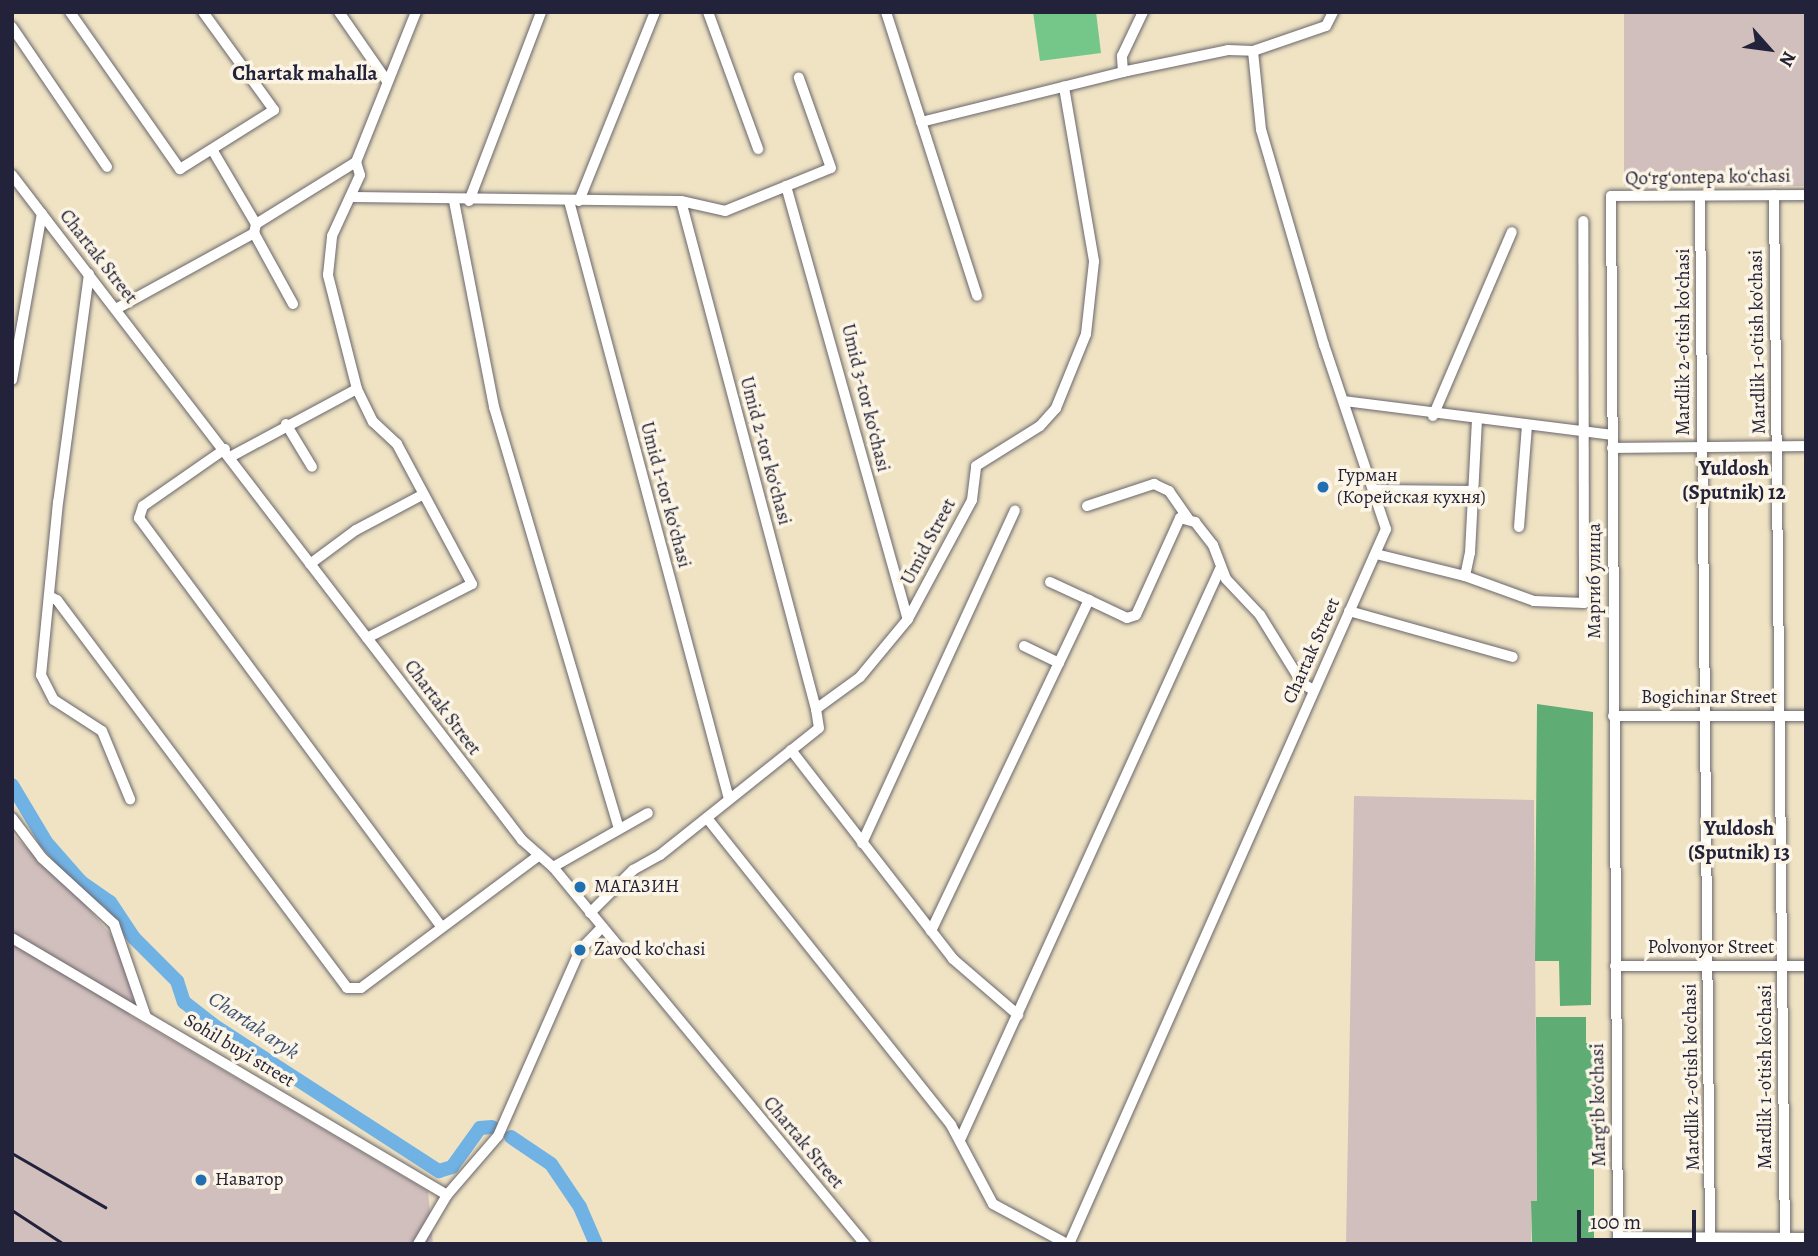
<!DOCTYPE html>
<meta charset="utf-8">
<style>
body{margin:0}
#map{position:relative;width:1818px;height:1256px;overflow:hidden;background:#efe3c4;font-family:Alegreya,serif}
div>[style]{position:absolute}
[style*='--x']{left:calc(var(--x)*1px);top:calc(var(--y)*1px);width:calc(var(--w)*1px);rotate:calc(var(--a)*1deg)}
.industrial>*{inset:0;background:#d1bfbd;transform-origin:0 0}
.green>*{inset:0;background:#75c789}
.forest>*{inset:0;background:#60ac75}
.river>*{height:14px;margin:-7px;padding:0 7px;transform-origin:7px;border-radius:7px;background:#71b2e5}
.roads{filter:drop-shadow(0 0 2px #6a666b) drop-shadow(0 0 2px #6a666b)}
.minor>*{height:10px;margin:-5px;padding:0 5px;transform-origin:5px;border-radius:5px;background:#fff}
.rail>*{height:2.5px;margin:-1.25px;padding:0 1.25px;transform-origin:1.25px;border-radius:1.25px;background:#22223b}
.dots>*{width:19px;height:19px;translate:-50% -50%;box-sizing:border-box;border:4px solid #fcf5e5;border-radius:50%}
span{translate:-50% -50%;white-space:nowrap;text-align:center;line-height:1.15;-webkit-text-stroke:7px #fcf5e5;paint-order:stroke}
.street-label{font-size:19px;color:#22223b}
.poi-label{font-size:19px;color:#22223b}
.left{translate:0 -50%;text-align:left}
.neighbourhood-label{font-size:21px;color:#22223b;font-weight:700}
.water-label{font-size:21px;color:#3e5476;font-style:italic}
.frame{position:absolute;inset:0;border:14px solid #22223b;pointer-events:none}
.north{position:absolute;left:1734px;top:14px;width:70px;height:70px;-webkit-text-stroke:5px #fcf5e5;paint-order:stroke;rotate:118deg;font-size:19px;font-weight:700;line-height:28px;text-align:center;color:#22223b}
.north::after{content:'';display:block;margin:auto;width:24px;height:32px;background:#22223b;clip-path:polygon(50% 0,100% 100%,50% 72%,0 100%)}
.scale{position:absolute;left:1577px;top:1210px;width:119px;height:32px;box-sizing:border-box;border:4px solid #22223b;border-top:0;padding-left:9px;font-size:21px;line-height:24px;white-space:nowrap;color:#22223b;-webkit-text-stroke:5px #fcf5e5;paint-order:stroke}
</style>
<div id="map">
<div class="industrial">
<div style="left:1624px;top:12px;width:182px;height:174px"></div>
<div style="clip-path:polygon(1354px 796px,1534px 800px,1537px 1201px,1531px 1202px,1531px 1244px,1346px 1244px)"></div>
<div style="clip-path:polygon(12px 834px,78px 896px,123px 949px,138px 1000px,129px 1015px,428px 1191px,433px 1244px,12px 1244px)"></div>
</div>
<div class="green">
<div style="clip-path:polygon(1033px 12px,1096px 12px,1101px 53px,1040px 61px)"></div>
</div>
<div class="forest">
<div style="clip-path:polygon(1537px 704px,1593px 712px,1591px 1005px,1560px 1006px,1559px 961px,1535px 961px)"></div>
<div style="clip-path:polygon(1536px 1017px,1586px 1017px,1586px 1043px,1594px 1044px,1594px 1244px,1532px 1244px,1531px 1201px,1537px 1201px)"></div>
</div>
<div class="river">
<div style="--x:12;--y:785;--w:66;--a:59.2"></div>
<div style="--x:46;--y:842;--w:53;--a:48.8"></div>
<div style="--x:81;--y:882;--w:35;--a:35"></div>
<div style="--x:110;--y:902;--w:43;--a:56.3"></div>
<div style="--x:134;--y:938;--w:61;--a:45"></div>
<div style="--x:177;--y:981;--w:22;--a:72"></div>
<div style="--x:184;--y:1002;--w:37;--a:38"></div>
<div style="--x:213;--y:1025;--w:269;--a:32.9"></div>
<div style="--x:439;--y:1171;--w:14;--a:-17"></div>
<div style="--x:452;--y:1167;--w:48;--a:-54.3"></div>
<div style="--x:480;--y:1128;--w:12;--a:-5"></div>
<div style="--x:511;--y:1137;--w:48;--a:34"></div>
<div style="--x:551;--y:1164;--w:52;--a:56"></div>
<div style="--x:580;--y:1207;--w:40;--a:66.6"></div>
</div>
<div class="roads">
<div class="minor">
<div style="--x:70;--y:12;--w:192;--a:55"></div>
<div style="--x:180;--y:169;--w:111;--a:-32.1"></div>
<div style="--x:274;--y:110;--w:121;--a:-125.9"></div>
<div style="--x:339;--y:12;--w:84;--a:55.2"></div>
<div style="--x:708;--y:12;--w:146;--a:69.9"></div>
<div style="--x:886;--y:12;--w:298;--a:72.2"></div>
<div style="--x:12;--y:27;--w:169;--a:55.8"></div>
<div style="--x:1123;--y:72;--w:16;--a:-94"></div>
<div style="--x:1122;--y:56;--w:49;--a:-64.5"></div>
<div style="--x:921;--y:122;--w:212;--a:-13.9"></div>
<div style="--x:1127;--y:71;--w:103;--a:-11.7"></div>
<div style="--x:1228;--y:50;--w:25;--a:2"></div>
<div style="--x:1253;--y:51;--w:77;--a:-18.9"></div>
<div style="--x:1326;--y:26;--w:16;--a:-63"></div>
<div style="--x:213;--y:151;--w:85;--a:59.5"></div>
<div style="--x:12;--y:175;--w:838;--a:52.51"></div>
<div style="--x:522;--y:840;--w:41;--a:41.1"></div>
<div style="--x:553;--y:867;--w:489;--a:50.4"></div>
<div style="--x:786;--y:186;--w:450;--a:74.3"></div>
<div style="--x:1774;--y:195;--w:1049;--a:89.4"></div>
<div style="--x:352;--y:197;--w:329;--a:0.7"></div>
<div style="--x:681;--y:201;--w:45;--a:12.8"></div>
<div style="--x:725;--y:211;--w:114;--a:-22.1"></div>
<div style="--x:831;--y:168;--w:96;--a:-109.6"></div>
<div style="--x:1700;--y:197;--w:1047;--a:89.45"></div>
<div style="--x:454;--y:201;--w:210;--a:79"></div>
<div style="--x:494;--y:407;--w:439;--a:73.5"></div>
<div style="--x:469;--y:201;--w:202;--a:-69.1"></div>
<div style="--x:569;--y:201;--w:619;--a:75.02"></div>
<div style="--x:579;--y:201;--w:204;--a:-68.1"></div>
<div style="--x:681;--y:201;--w:526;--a:75.12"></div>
<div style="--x:254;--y:233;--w:81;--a:61.2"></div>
<div style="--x:89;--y:274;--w:230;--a:97.7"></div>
<div style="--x:58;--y:502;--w:174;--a:95.6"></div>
<div style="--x:41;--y:675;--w:28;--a:63"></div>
<div style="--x:54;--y:700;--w:57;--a:32.9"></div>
<div style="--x:102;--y:731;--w:74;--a:67.6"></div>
<div style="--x:116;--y:309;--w:158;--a:-28.8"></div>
<div style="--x:254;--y:233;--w:9;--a:-77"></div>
<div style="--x:256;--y:224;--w:118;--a:-31.8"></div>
<div style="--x:12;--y:380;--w:169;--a:-79.8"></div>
<div style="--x:1344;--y:401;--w:270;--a:7.2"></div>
<div style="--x:1433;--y:416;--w:200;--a:-66.8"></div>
<div style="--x:286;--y:424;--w:50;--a:58.8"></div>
<div style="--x:1612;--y:448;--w:194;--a:-0.6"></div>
<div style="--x:225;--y:449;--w:100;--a:145.2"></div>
<div style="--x:143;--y:506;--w:13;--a:108"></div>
<div style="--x:139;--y:518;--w:506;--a:53.51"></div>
<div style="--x:230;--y:457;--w:144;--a:-28.2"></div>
<div style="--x:1375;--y:490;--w:98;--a:0.6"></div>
<div style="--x:1087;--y:506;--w:71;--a:-18.2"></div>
<div style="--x:1154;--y:484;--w:17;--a:25"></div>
<div style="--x:1169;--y:491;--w:33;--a:55"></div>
<div style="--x:1519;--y:527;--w:102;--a:-85.5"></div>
<div style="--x:1376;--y:554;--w:92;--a:13.9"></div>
<div style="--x:1465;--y:576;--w:73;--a:19.9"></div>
<div style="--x:1534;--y:601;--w:50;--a:2.3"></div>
<div style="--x:1584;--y:603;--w:382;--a:-90.1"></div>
<div style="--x:310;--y:564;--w:57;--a:-36.5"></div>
<div style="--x:356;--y:530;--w:75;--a:-27.9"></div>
<div style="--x:1465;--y:576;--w:24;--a:-78"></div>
<div style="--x:1470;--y:553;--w:135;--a:-87"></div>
<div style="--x:1050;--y:582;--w:43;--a:24.8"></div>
<div style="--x:49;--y:596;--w:9;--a:27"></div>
<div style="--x:57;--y:600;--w:484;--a:53.2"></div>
<div style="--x:347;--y:988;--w:14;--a:0"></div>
<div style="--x:361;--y:988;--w:219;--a:-36.7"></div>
<div style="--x:1349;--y:611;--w:170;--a:15.7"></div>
<div style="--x:367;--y:638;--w:118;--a:-27.2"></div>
<div style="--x:472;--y:584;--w:159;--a:-118.2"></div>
<div style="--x:397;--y:444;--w:33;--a:-137"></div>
<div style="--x:373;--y:422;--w:37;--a:-116"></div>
<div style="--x:357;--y:389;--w:118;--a:-104.3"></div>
<div style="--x:328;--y:275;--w:39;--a:-84"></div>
<div style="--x:332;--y:236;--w:67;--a:-65.3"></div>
<div style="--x:360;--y:175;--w:14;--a:-107"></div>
<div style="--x:356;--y:162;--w:162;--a:-68.2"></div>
<div style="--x:1024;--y:646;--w:39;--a:26"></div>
<div style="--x:1613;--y:716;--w:193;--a:0"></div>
<div style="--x:791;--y:750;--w:264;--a:52.2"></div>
<div style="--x:953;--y:959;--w:86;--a:40.7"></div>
<div style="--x:12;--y:818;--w:50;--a:53.1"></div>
<div style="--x:42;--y:858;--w:98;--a:42.5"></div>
<div style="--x:114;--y:924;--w:98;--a:71"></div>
<div style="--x:707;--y:818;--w:392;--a:51.5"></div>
<div style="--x:951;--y:1125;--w:89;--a:62"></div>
<div style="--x:993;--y:1204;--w:84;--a:28.4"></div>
<div style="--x:862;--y:843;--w:366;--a:-65.3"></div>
<div style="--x:553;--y:867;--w:109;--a:-29.6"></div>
<div style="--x:590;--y:913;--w:61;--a:-45"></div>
<div style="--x:633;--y:870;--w:31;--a:-29"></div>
<div style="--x:660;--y:855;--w:203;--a:-38.6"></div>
<div style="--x:819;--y:728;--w:19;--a:-99"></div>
<div style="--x:816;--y:709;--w:54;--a:-36"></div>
<div style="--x:860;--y:677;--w:75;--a:-50.4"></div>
<div style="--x:908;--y:619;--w:135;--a:-61.7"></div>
<div style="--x:972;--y:500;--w:34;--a:-83"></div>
<div style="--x:976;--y:466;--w:75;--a:-32"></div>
<div style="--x:1040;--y:426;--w:24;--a:-48"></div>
<div style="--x:1056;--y:408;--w:80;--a:-67.9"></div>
<div style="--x:1086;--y:334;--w:73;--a:-83.7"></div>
<div style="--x:1094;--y:261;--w:177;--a:-99.8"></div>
<div style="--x:931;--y:931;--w:367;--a:-64.5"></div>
<div style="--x:1089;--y:600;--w:42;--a:25.3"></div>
<div style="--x:1127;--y:618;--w:9;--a:-18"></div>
<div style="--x:1136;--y:615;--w:107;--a:-65.6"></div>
<div style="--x:1180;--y:518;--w:16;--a:15"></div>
<div style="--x:1195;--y:522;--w:29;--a:52"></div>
<div style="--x:1213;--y:545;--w:36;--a:69"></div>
<div style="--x:1226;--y:579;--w:50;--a:46.6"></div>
<div style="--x:1260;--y:615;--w:80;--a:58.3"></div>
<div style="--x:1302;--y:683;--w:13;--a:32"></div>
<div style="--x:12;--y:938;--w:505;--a:30.57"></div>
<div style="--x:1615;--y:966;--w:191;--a:0"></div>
<div style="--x:960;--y:1140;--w:627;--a:-65.52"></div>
<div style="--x:1618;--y:1237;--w:188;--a:0.3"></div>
<div style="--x:418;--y:1244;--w:57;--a:-59.4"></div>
<div style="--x:447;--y:1195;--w:78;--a:-49.2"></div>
<div style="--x:498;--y:1136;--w:203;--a:-66.2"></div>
<div style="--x:580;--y:950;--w:32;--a:-46"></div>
<div style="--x:1069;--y:1244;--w:782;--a:-66.09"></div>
<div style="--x:1386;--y:529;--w:194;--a:-108.6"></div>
<div style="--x:1324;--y:345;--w:224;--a:-106.3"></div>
<div style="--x:1261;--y:130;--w:79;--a:-95.8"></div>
<div style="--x:1618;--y:1244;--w:1048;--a:-90.38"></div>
<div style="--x:1611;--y:196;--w:195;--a:-0.3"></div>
</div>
</div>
<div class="rail">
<div style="--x:12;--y:1153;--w:108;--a:30.1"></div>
<div style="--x:12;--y:1210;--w:62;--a:33.2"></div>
</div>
<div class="dots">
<div style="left:1323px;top:487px;background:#1f6fb2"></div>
<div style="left:580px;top:887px;background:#1f6fb2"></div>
<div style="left:580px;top:950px;background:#1f6fb2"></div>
<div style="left:201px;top:1180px;background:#1f6fb2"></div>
</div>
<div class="street-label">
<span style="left:1708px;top:178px;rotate:-1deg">Qoʻrgʻontepa koʻchasi</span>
<span style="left:98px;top:257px;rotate:52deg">Chartak Street</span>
<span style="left:1684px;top:342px;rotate:-90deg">Mardlik 2-o'tish ko'chasi</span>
<span style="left:1758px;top:342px;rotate:-91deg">Mardlik 1-o'tish ko'chasi</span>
<span style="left:865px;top:398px;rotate:76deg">Umid 3-tor koʻchasi</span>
<span style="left:765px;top:451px;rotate:75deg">Umid 2-tor koʻchasi</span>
<span style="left:665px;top:495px;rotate:75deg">Umid 1-tor koʻchasi</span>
<span style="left:929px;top:542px;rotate:-62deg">Umid Street</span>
<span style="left:1595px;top:581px;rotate:-90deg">Маргиб улица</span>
<span style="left:1312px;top:651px;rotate:-66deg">Chartak Street</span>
<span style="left:1709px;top:698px">Bogichinar Street</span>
<span style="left:442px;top:708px;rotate:53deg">Chartak Street</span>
<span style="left:1711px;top:948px">Polvonyor Street</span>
<span style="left:239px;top:1051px;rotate:31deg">Sohil buyi street</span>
<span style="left:1692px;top:1077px;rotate:-91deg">Mardlik 2-o'tish ko'chasi</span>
<span style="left:1766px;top:1077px;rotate:-90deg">Mardlik 1-o'tish ko'chasi</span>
<span style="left:1599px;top:1105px;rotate:-91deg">Marg‘ib ko‘chasi</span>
<span style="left:803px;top:1143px;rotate:50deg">Chartak Street</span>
</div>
<div class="poi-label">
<span class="left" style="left:1337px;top:487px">Гурман<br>(Корейская кухня)</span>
<span class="left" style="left:594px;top:887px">МАГАЗИН</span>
<span class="left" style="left:594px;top:950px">Zavod ko'chasi</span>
<span class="left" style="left:215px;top:1180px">Наватор</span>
</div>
<div class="neighbourhood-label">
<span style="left:305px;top:73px">Chartak mahalla</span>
<span style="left:1734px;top:480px">Yuldosh<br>(Sputnik) 12</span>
<span style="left:1739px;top:840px">Yuldosh<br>(Sputnik) 13</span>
</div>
<div class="water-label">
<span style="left:254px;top:1025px;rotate:34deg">Chartak aryk</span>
</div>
<div class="frame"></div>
<div class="north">N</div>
<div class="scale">100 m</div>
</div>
